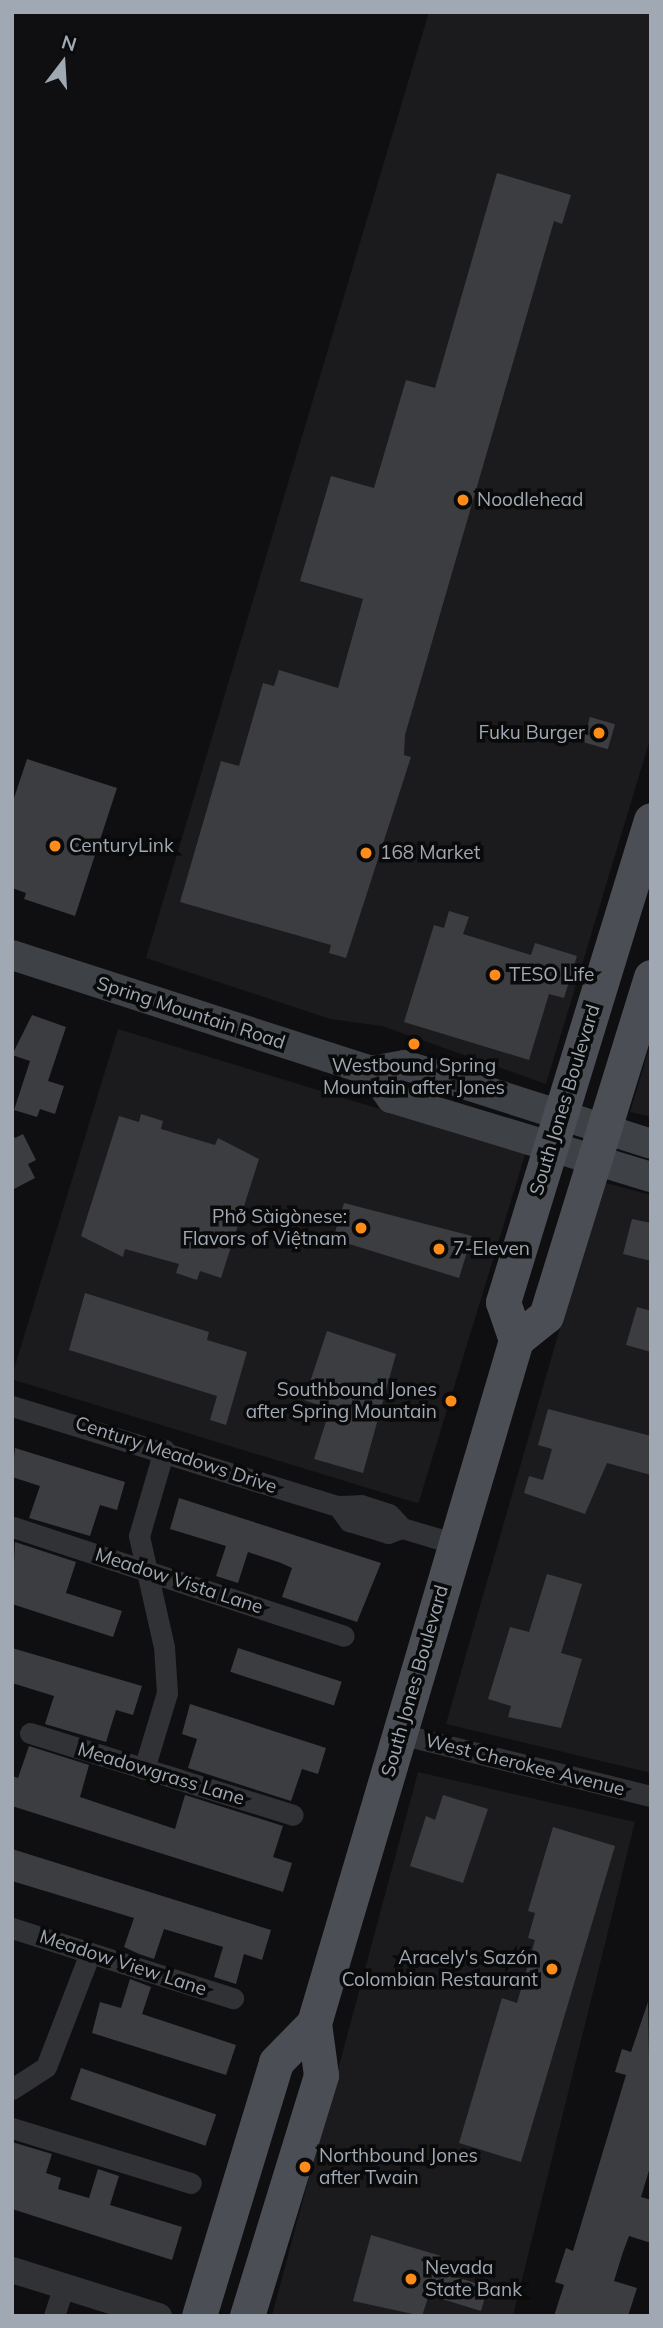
<!DOCTYPE html>
<meta charset="utf-8">
<style>
body{margin:0}
#map{position:relative;width:663px;height:2328px;overflow:hidden;background:#0f0f11;font-family:Mulish,sans-serif}
div>[style]{position:absolute}
[style*='--x']{left:calc(var(--x)*1px);top:calc(var(--y)*1px);width:calc(var(--w)*1px);rotate:calc(var(--a)*1deg)}
.built>*{inset:0;background:#1b1b1e;transform-origin:0 0}
.building>*{inset:0;background:#3b3d41;transform-origin:0 0}
.minor>*{height:21px;margin:-10.5px;padding:0 10.5px;transform-origin:10.5px;border-radius:10.5px;background:#303236}
.tertiary>*{height:26px;margin:-13px;padding:0 13px;transform-origin:13px;border-radius:13px;background:#303236}
.secondary>*{height:30px;margin:-15px;padding:0 15px;transform-origin:15px;border-radius:15px;background:#3e4146}
.primary>*{height:35px;margin:-17.5px;padding:0 17.5px;transform-origin:17.5px;border-radius:17.5px;background:#4b4f55}
.dots>*{width:19px;height:19px;translate:-50% -50%;box-sizing:border-box;border:4px solid #0a0a0b;border-radius:50%}
span{translate:-50% -50%;white-space:nowrap;text-align:center;line-height:1.15;-webkit-text-stroke:7px #0a0a0b;paint-order:stroke}
.poi-label{font-size:19px;color:#9fa8b3}
.left{translate:0 -50%;text-align:left}
.right{translate:-100% -50%;text-align:right}
.street-label{font-size:19px;color:#9fa8b3}
.frame{position:absolute;inset:0;border:14px solid #9fa8b3;pointer-events:none}
.north{position:absolute;left:28px;top:28px;width:70px;height:70px;-webkit-text-stroke:5px #0a0a0b;paint-order:stroke;rotate:17deg;font-size:19px;font-weight:700;line-height:28px;text-align:center;color:#9fa8b3}
.north::after{content:'';display:block;margin:auto;width:24px;height:32px;background:#9fa8b3;clip-path:polygon(50% 0,100% 100%,50% 72%,0 100%)}
</style>
<div id="map">
<div class="built">
<div style="clip-path:polygon(429px 12px,651px 12px,651px 736px,546px 1084px,382px 1026px,330px 1019px,146px 958px)"></div>
<div style="left:118px;top:1029px;width:426px;height:366px;rotate:17deg"></div>
<div style="clip-path:polygon(651px 1042px,651px 1117px,630px 1112px)"></div>
<div style="clip-path:polygon(602px 1182px,651px 1195px,651px 1773px,446px 1724px)"></div>
<div style="clip-path:polygon(418px 1772px,635px 1822px,513px 2316px,272px 2315px)"></div>
</div>
<div class="building">
<div style="clip-path:polygon(497px 173px,571px 195px,562px 224px,554px 221px,405px 735px,404px 755px,411px 757px,346px 958px,329px 953px,331px 945px,180px 902px,221px 761px,239px 766px,263px 683px,274px 686px,279px 670px,338px 688px,363px 599px,300px 581px,331px 476px,374px 488px,406px 380px,435px 388px)"></div>
<div style="left:590px;top:717px;width:26px;height:26px;rotate:16deg"></div>
<div style="clip-path:polygon(27px 759px,117px 788px,75px 916px,24px 899px,26px 893px,12px 888px,12px 804px)"></div>
<div style="clip-path:polygon(449px 911px,469px 917px,463px 934px,531px 955px,535px 943px,577px 956px,564px 998px,549px 994px,529px 1060px,404px 1022px,434px 925px,444px 928px)"></div>
<div style="clip-path:polygon(32px 1015px,66px 1027px,48px 1081px,64px 1086px,55px 1114px,40px 1109px,37px 1117px,14px 1110px,30px 1061px,12px 1055px)"></div>
<div style="clip-path:polygon(141px 1114px,163px 1121px,161px 1129px,215px 1145px,218px 1138px,259px 1159px,221px 1278px,200px 1271px,197px 1280px,176px 1273px,179px 1264px,125px 1249px,123px 1257px,81px 1236px,119px 1116px,139px 1122px)"></div>
<div style="clip-path:polygon(12px 1133px,15px 1138px,23px 1134px,36px 1160px,28px 1164px,35px 1178px,12px 1190px)"></div>
<div style="clip-path:polygon(344px 1203px,472px 1236px,459px 1278px,333px 1239px)"></div>
<div style="clip-path:polygon(632px 1219px,651px 1223px,651px 1261px,623px 1254px)"></div>
<div style="clip-path:polygon(85px 1293px,209px 1332px,207px 1340px,247px 1352px,226px 1425px,210px 1420px,217px 1396px,69px 1350px)"></div>
<div style="clip-path:polygon(637px 1307px,651px 1311px,651px 1352px,626px 1345px)"></div>
<div style="clip-path:polygon(327px 1331px,396px 1354px,363px 1473px,314px 1459px,330px 1409px,304px 1400px)"></div>
<div style="clip-path:polygon(548px 1409px,651px 1436px,651px 1475px,607px 1463px,585px 1514px,524px 1493px,529px 1476px,543px 1480px,552px 1449px,538px 1445px)"></div>
<div style="clip-path:polygon(15px 1448px,125px 1482px,117px 1510px,100px 1505px,90px 1536px,29px 1518px,40px 1486px,12px 1477px)"></div>
<div style="clip-path:polygon(179px 1498px,381px 1563px,357px 1622px,282px 1597px,292px 1568px,281px 1563px,248px 1552px,238px 1583px,216px 1576px,226px 1546px,170px 1529px)"></div>
<div style="clip-path:polygon(15px 1542px,76px 1562px,66px 1593px,122px 1611px,113px 1637px,12px 1604px)"></div>
<div style="clip-path:polygon(547px 1574px,582px 1584px,561px 1653px,582px 1659px,561px 1728px,508px 1717px,511px 1706px,488px 1699px,510px 1627px,529px 1632px)"></div>
<div style="clip-path:polygon(12px 1648px,142px 1686px,133px 1715px,116px 1710px,106px 1742px,45px 1724px,54px 1696px,12px 1683px)"></div>
<div style="left:238px;top:1648px;width:109px;height:25px;rotate:18deg"></div>
<div style="clip-path:polygon(190px 1704px,326px 1748px,318px 1774px,302px 1769px,291px 1801px,188px 1768px,197px 1739px,182px 1734px)"></div>
<div style="clip-path:polygon(29px 1746px,89px 1765px,80px 1797px,175px 1829px,185px 1795px,283px 1826px,273px 1857px,292px 1863px,283px 1892px,12px 1806px,12px 1776px,18px 1778px)"></div>
<div style="clip-path:polygon(443px 1795px,488px 1809px,463px 1883px,410px 1866px,426px 1816px,435px 1820px)"></div>
<div style="clip-path:polygon(553px 1827px,615px 1846px,521px 2162px,459px 2143px,502px 1998px,517px 2003px,535px 1940px,528px 1938px,535px 1913px,528px 1911px)"></div>
<div style="clip-path:polygon(12px 1849px,271px 1930px,262px 1960px,244px 1954px,236px 1984px,214px 1977px,223px 1947px,164px 1929px,154px 1959px,139px 1954px,124px 1947px,134px 1918px,12px 1881px)"></div>
<div style="clip-path:polygon(130px 1979px,151px 1987px,142px 2014px,236px 2045px,226px 2075px,92px 2033px,100px 2002px,121px 2008px)"></div>
<div style="clip-path:polygon(648px 2002px,651px 2164px,641px 2197px,651px 2200px,651px 2243px,629px 2236px,623px 2252px,614px 2281px,637px 2288px,628px 2316px,554px 2316px,564px 2285px,555px 2282px,566px 2248px,573px 2251px,626px 2075px,615px 2072px,622px 2049px,631px 2052px)"></div>
<div style="left:81px;top:2068px;width:143px;height:33px;rotate:19deg"></div>
<div style="clip-path:polygon(12px 2142px,52px 2154px,46px 2173px,61px 2178px,58px 2189px,89px 2198px,98px 2169px,119px 2176px,110px 2205px,182px 2227px,172px 2260px,12px 2209px)"></div>
<div style="clip-path:polygon(371px 2235px,441px 2256px,437px 2271px,488px 2287px,481px 2311px,429px 2295px,422px 2316px,353px 2301px)"></div>
</div>
<div class="minor">
<div style="--x:12;--y:1406;--w:341;--a:17.1"></div>
<div style="--x:338;--y:1506;--w:23;--a:-2"></div>
<div style="--x:361;--y:1505;--w:29;--a:18"></div>
<div style="--x:389;--y:1514;--w:19;--a:47"></div>
<div style="--x:402;--y:1528;--w:56;--a:16.5"></div>
<div style="--x:338;--y:1506;--w:19;--a:54"></div>
<div style="--x:349;--y:1521;--w:41;--a:17.1"></div>
<div style="--x:388;--y:1533;--w:15;--a:-20"></div>
<div style="--x:13;--y:1527;--w:348;--a:18.2"></div>
<div style="--x:30;--y:1733;--w:275;--a:17.3"></div>
<div style="--x:400;--y:1734;--w:259;--a:13.9"></div>
<div style="--x:144;--y:1769;--w:79;--a:-73.2"></div>
<div style="--x:167;--y:1693;--w:46;--a:-93.7"></div>
<div style="--x:164;--y:1647;--w:114;--a:-102.7"></div>
<div style="--x:139;--y:1536;--w:90;--a:-73.8"></div>
<div style="--x:12;--y:1928;--w:232;--a:17.6"></div>
<div style="--x:12;--y:2089;--w:40;--a:-32.9"></div>
<div style="--x:46;--y:2067;--w:122;--a:-68.9"></div>
<div style="--x:12;--y:2128;--w:187;--a:17.1"></div>
<div style="--x:54;--y:2316;--w:32;--a:-72"></div>
</div>
<div class="tertiary">
<div style="--x:12;--y:2270;--w:154;--a:17.4"></div>
</div>
<div class="secondary">
<div style="--x:12;--y:955;--w:377;--a:17.9"></div>
<div style="--x:371;--y:1071;--w:34;--a:-10"></div>
<div style="--x:404;--y:1065;--w:259;--a:17.7"></div>
<div style="--x:371;--y:1071;--w:34;--a:53"></div>
<div style="--x:391;--y:1098;--w:272;--a:16.9"></div>
</div>
<div class="primary">
<div style="--x:516;--y:1340;--w:40;--a:-108.9"></div>
<div style="--x:503;--y:1302;--w:504;--a:-72.93"></div>
<div style="--x:199;--y:2316;--w:265;--a:-73.1"></div>
<div style="--x:276;--y:2062;--w:54;--a:-45.7"></div>
<div style="--x:247;--y:2316;--w:252;--a:-72.9"></div>
<div style="--x:321;--y:2075;--w:52;--a:-97.7"></div>
<div style="--x:314;--y:2023;--w:712;--a:-73.52"></div>
<div style="--x:516;--y:1340;--w:38;--a:-39"></div>
<div style="--x:546;--y:1316;--w:355;--a:-72.8"></div>
</div>
<div class="dots">
<div style="left:463px;top:500px;background:#ff8c19"></div>
<div style="left:599px;top:733px;background:#ff8c19"></div>
<div style="left:55px;top:846px;background:#ff8c19"></div>
<div style="left:366px;top:853px;background:#ff8c19"></div>
<div style="left:495px;top:975px;background:#ff8c19"></div>
<div style="left:414px;top:1044px;background:#ff8c19"></div>
<div style="left:361px;top:1228px;background:#ff8c19"></div>
<div style="left:439px;top:1249px;background:#ff8c19"></div>
<div style="left:451px;top:1401px;background:#ff8c19"></div>
<div style="left:552px;top:1969px;background:#ff8c19"></div>
<div style="left:305px;top:2167px;background:#ff8c19"></div>
<div style="left:411px;top:2279px;background:#ff8c19"></div>
</div>
<div class="poi-label">
<span class="left" style="left:477px;top:500px">Noodlehead</span>
<span class="right" style="left:585px;top:733px">Fuku Burger</span>
<span class="left" style="left:69px;top:846px">CenturyLink</span>
<span class="left" style="left:380px;top:853px">168 Market</span>
<span class="left" style="left:509px;top:975px">TESO Life</span>
<span style="left:414px;top:1077px">Westbound Spring<br>Mountain after Jones</span>
<span class="right" style="left:347px;top:1228px">Phở Sàigònese:<br>Flavors of Việtnam</span>
<span class="left" style="left:453px;top:1249px">7-Eleven</span>
<span class="right" style="left:437px;top:1401px">Southbound Jones<br>after Spring Mountain</span>
<span class="right" style="left:538px;top:1969px">Aracely's Sazón<br>Colombian Restaurant</span>
<span class="left" style="left:319px;top:2167px">Northbound Jones<br>after Twain</span>
<span class="left" style="left:425px;top:2279px">Nevada<br>State Bank</span>
</div>
<div class="street-label">
<span style="left:191px;top:1013px;rotate:18deg">Spring Mountain Road</span>
<span style="left:565px;top:1100px;rotate:-73deg">South Jones Boulevard</span>
<span style="left:176px;top:1455px;rotate:18deg">Century Meadows Drive</span>
<span style="left:179px;top:1581px;rotate:18deg">Meadow Vista Lane</span>
<span style="left:415px;top:1681px;rotate:-74deg">South Jones Boulevard</span>
<span style="left:525px;top:1765px;rotate:14deg">West Cherokee Avenue</span>
<span style="left:161px;top:1774px;rotate:17deg">Meadowgrass Lane</span>
<span style="left:123px;top:1963px;rotate:18deg">Meadow View Lane</span>
</div>
<div class="frame"></div>
<div class="north">N</div>
</div>
